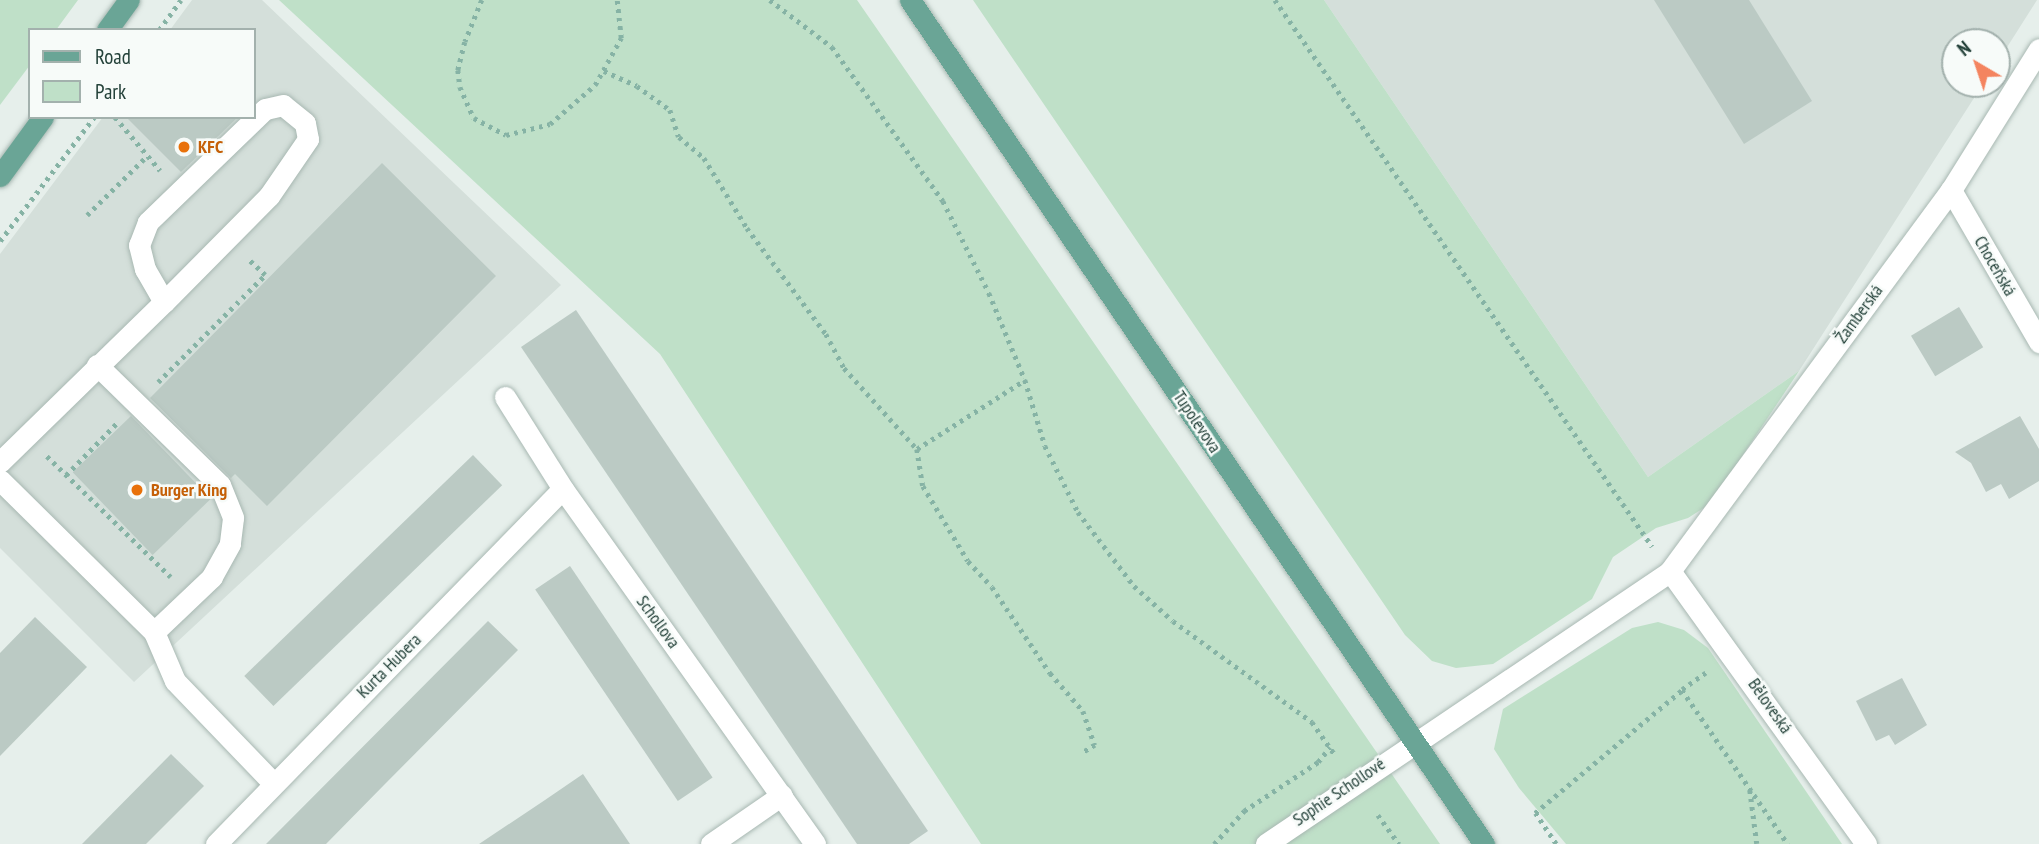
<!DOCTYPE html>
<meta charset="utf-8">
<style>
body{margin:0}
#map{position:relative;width:2039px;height:844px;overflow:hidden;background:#e6efeb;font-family:"PT Sans Narrow",sans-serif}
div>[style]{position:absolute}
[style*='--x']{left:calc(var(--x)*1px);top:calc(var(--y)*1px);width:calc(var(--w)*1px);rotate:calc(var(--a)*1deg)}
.built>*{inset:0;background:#d4dfda}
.green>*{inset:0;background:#bfe0c8}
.building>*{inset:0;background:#bbcac4;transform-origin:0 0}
.path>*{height:4.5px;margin-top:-2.25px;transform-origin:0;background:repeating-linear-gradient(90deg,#86b3a5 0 3.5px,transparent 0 8.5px)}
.roads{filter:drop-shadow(0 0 2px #a8b8b2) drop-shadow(0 0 2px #a8b8b2)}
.minor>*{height:21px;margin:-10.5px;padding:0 10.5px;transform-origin:10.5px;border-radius:10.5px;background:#fff}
.major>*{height:21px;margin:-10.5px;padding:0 10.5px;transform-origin:10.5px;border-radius:10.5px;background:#6aa596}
.dots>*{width:19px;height:19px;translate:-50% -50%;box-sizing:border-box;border:4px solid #f7fbf9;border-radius:50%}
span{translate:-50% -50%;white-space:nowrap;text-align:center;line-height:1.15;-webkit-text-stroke:5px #f7fbf9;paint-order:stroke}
.food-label{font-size:18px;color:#c56008;font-weight:700}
.left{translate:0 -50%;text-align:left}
.street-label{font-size:18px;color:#24423a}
.legend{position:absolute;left:28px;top:28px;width:228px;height:91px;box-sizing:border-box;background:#f7fbf9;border:2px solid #a3b1ad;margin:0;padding:9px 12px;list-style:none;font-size:21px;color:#24423a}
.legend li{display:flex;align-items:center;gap:14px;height:35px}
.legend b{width:35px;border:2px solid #a3b1ad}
.north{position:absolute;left:1941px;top:28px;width:70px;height:70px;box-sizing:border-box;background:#f7fbf9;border:2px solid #a3b1ad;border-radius:50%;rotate:321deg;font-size:19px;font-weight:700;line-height:28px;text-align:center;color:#24423a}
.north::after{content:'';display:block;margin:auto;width:24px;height:32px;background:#f4845f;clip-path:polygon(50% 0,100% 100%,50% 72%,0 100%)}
</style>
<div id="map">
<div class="built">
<div style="clip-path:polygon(192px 0,262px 0,561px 285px,134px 682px,0 548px,0 254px,103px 117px,254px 117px,254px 30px,170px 30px)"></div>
<div style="clip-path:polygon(1324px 0,2037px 0,1997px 63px,1997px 42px,1955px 42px,1955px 84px,1983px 84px,1799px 371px,1648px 477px)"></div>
</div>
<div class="green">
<div style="clip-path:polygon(0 0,78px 0,56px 30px,30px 30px,30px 65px,0 105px)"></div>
<div style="clip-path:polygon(279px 0,857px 0,1440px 844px,981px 844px,660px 354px)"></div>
<div style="clip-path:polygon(973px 0,1324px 0,1648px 477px,1799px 371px,1710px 504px,1688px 518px,1656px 528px,1613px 557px,1592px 599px,1493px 664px,1456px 668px,1432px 661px,1405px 635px)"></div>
<div style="clip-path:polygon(1658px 622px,1684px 630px,1708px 648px,1842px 844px,1566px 844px,1519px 788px,1494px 749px,1503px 709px,1632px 628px)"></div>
</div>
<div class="building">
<div style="clip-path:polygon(1654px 0,1749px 0,1812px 101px,1744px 144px)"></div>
<div style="clip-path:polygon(126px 117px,238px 117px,181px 172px)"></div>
<div style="clip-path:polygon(382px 163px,496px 276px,267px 506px,235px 474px,231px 478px,150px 398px)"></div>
<div style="left:1959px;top:307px;width:47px;height:56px;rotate:59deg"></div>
<div style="clip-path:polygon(576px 310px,928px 831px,909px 844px,857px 844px,521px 347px)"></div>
<div style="left:131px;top:416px;width:115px;height:81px;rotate:46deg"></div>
<div style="clip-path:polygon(2020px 416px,2039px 449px,2039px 481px,2009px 499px,2001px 484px,1986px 492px,1971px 463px,1955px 452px)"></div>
<div style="left:473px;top:455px;width:42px;height:318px;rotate:46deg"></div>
<div style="left:570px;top:566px;width:255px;height:42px;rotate:56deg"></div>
<div style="clip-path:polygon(35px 617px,87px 667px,0 756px,0 653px)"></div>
<div style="clip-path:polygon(488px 621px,518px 650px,384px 785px,326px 844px,266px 844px)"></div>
<div style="clip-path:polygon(1902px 678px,1927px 725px,1895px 745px,1889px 735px,1876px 741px,1856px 701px)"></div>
<div style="clip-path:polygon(171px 754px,204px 786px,146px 844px,82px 844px)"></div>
<div style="clip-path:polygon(583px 774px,630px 844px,479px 844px,545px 800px)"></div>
</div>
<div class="path">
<div style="--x:482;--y:0;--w:45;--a:112"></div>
<div style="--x:465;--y:42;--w:29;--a:104"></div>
<div style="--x:458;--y:70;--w:17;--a:83"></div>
<div style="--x:460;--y:87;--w:34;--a:66"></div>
<div style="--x:474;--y:118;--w:36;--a:28"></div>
<div style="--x:506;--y:135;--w:45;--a:-14"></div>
<div style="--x:550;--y:124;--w:60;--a:-40.9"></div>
<div style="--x:595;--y:85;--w:54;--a:-61"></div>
<div style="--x:621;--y:38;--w:38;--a:-96"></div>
<div style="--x:770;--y:0;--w:78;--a:37.2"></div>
<div style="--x:832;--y:47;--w:190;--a:54.2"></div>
<div style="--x:943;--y:201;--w:103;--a:63.4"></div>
<div style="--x:989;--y:293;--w:94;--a:67.5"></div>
<div style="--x:1025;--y:380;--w:69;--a:73.1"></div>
<div style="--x:1045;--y:446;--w:74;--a:63.4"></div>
<div style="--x:1078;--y:512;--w:93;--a:52.9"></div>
<div style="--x:1134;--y:586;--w:52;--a:41.9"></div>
<div style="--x:1173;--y:621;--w:172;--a:36"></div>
<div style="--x:1312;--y:722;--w:38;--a:55"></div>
<div style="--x:1275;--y:0;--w:664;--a:55.38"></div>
<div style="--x:159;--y:30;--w:37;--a:-54"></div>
<div style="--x:604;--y:71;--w:36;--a:24"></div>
<div style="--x:637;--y:86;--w:41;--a:36"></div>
<div style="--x:670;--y:110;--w:28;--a:72"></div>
<div style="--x:679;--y:137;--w:33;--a:40"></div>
<div style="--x:704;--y:158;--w:82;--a:58.4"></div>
<div style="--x:747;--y:228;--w:132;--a:53.3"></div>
<div style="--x:826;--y:334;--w:38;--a:62"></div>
<div style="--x:844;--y:368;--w:109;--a:48"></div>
<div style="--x:917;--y:449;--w:37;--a:81"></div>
<div style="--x:923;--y:486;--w:87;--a:59"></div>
<div style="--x:968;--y:561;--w:35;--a:47"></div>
<div style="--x:992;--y:587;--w:104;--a:56"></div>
<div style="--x:1050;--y:673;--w:50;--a:49"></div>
<div style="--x:1083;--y:711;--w:36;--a:71"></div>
<div style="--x:1095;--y:745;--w:13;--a:148"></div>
<div style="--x:115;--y:117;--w:70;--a:49.7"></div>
<div style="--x:87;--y:215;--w:84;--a:-44.5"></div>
<div style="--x:0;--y:241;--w:156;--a:-52.8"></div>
<div style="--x:158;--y:382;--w:151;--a:-45"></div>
<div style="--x:265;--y:275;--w:22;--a:-137"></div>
<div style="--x:917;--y:449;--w:128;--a:-32.6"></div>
<div style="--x:47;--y:456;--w:173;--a:44.3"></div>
<div style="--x:66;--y:475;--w:73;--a:-45.6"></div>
<div style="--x:1706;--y:673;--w:29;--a:145"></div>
<div style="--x:1682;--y:690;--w:187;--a:55.5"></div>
<div style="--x:1750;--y:790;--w:54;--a:82.6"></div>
<div style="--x:1378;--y:815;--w:36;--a:54"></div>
<div style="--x:1214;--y:844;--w:45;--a:-47.7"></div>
<div style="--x:1244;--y:811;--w:89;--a:-33.5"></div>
<div style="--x:1318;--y:762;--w:19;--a:-51"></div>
<div style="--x:1556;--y:844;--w:37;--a:-124"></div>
<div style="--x:1535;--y:813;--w:192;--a:-39.9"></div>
</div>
<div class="roads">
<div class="minor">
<div style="--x:1951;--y:190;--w:176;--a:59.9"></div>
<div style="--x:97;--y:365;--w:172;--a:44.3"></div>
<div style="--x:220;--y:485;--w:35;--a:68"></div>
<div style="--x:233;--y:518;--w:26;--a:97"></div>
<div style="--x:230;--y:544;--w:38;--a:119"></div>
<div style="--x:212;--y:577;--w:80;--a:136.5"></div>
<div style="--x:505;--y:397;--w:109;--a:57.8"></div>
<div style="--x:563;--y:489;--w:435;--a:54.6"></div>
<div style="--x:0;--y:462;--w:229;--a:-44.3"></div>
<div style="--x:164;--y:302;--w:149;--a:-45.3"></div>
<div style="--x:269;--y:196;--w:69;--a:-55.6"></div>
<div style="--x:308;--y:139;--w:16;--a:-101"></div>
<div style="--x:305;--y:123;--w:28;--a:-141"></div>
<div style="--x:283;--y:105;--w:18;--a:167"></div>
<div style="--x:265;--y:109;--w:163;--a:136"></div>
<div style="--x:148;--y:222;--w:25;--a:111"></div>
<div style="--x:139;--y:245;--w:25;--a:76"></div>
<div style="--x:145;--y:269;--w:38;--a:60"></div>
<div style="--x:0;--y:480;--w:216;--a:44.6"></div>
<div style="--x:154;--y:632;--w:53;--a:66.8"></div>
<div style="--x:175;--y:681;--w:141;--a:46.1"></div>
<div style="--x:1670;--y:571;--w:336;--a:54.3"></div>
<div style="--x:216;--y:844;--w:496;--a:-45.7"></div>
<div style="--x:711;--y:844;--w:86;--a:-34.6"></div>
<div style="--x:1266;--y:844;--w:488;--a:-34"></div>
<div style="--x:1670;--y:571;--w:473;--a:-53.6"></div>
<div style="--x:1951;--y:190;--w:166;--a:-58"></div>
</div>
<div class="major">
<div style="--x:910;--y:0;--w:1021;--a:55.78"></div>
<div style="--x:107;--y:30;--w:37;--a:-54"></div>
<div style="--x:0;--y:176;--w:73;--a:-53.9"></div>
</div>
</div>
<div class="dots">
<div style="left:184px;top:147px;background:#e8710a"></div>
<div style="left:137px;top:490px;background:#e8710a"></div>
</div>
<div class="food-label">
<span class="left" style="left:198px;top:147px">KFC</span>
<span class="left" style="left:151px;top:490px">Burger King</span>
</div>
<div class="street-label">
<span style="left:1995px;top:266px;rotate:60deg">Choceňská</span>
<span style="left:1859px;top:314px;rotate:-54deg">Žamberská</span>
<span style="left:1197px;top:422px;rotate:56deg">Tupolevova</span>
<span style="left:658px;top:622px;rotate:54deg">Schollova</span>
<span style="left:389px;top:666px;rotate:-45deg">Kurta Hubera</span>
<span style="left:1770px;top:706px;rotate:55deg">Běloveská</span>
<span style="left:1339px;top:792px;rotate:-34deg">Sophie Schollové</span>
</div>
<ul class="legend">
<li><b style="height:9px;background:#6aa596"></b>Road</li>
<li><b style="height:19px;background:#bfe0c8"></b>Park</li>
</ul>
<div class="north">N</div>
</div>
